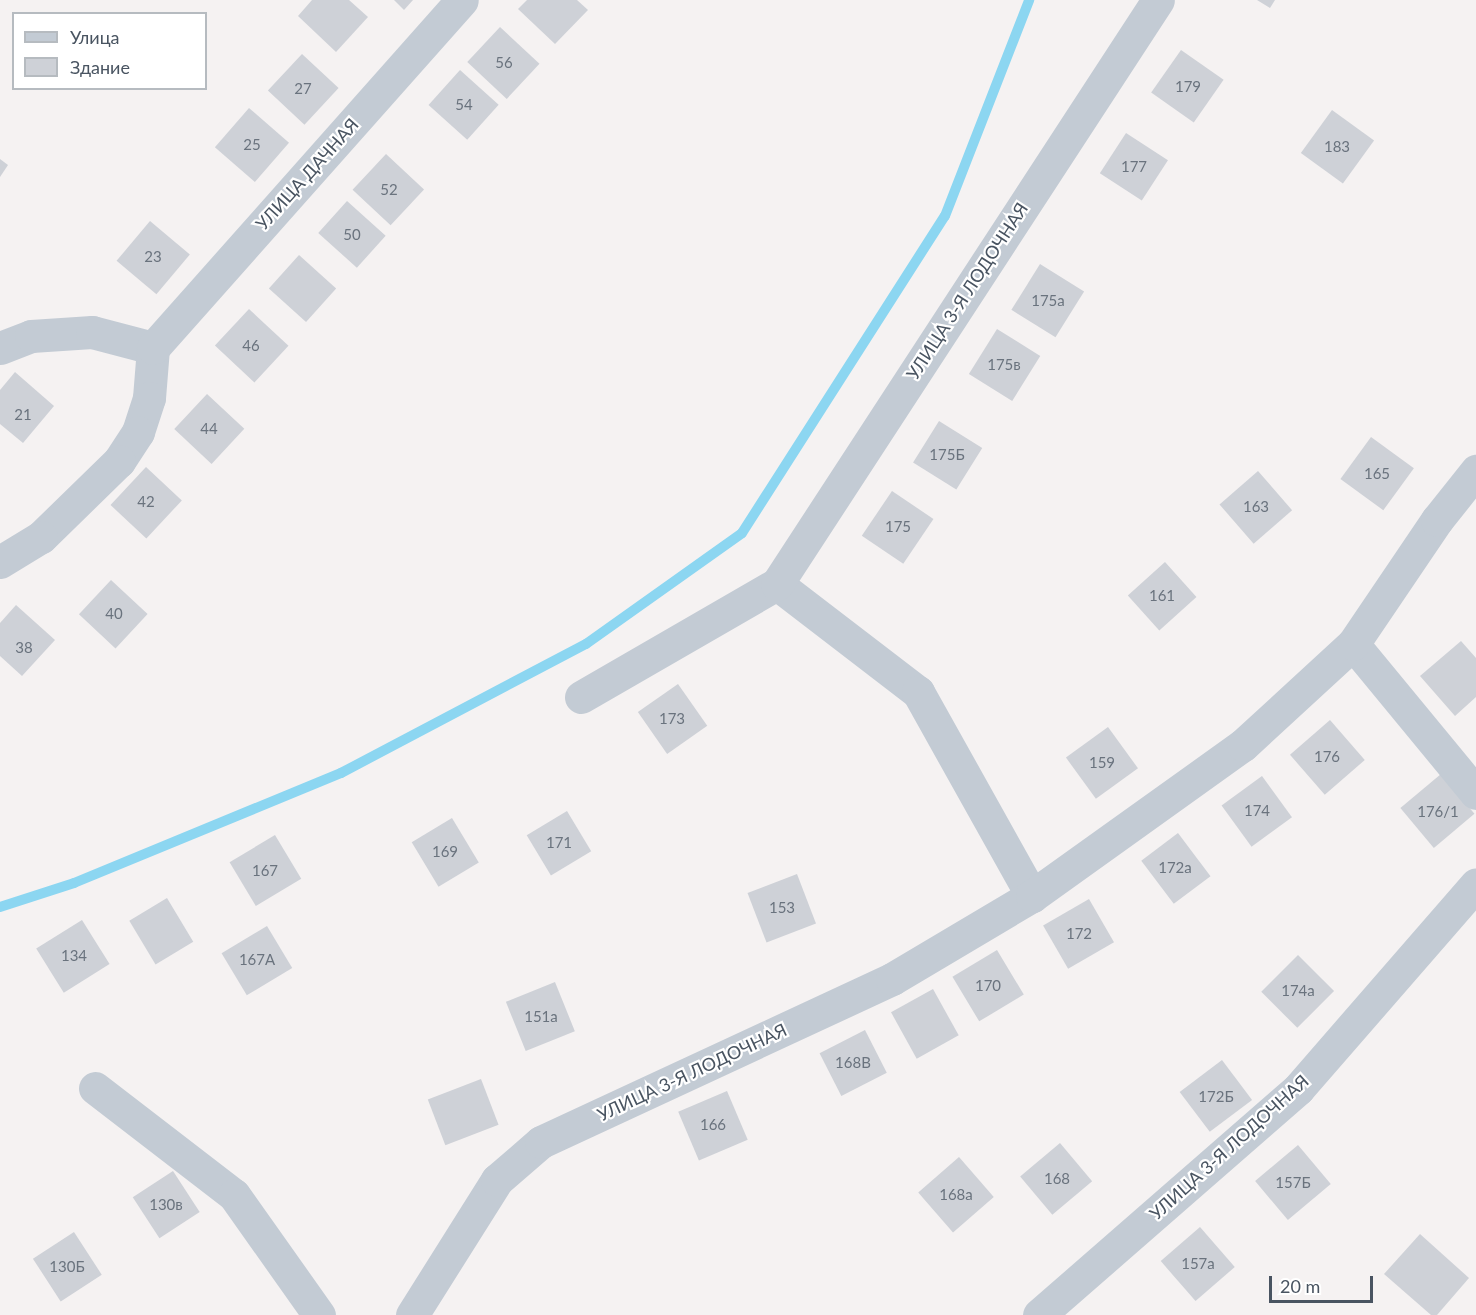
<!DOCTYPE html>
<meta charset="utf-8">
<style>
body{margin:0}
#map{position:relative;width:1476px;height:1315px;overflow:hidden;background:#f5f2f2;font-family:Lato,sans-serif}
div>[style]{position:absolute}
[style*='--x']{left:calc(var(--x)*1px);top:calc(var(--y)*1px);width:calc(var(--w)*1px);rotate:calc(var(--a)*1deg)}
.stream>*{height:10px;margin:-5px;padding:0 5px;transform-origin:5px;border-radius:5px;background:#8cd6f1}
.building>*{inset:0;background:#ced1d7;transform-origin:0 0}
.minor>*{height:33px;margin:-16.5px;padding:0 16.5px;transform-origin:16.5px;border-radius:16.5px;background:#c3cbd4}
span{translate:-50% -50%;white-space:nowrap;text-align:center;line-height:1.15;-webkit-text-stroke:4.5px #fff;paint-order:stroke}
.number-label{font-size:15px;color:#6a737e}
.number-label span{-webkit-text-stroke-width:0}
.street-label{font-size:18px;color:#495461}
.legend{position:absolute;left:12px;top:12px;width:195px;height:78px;box-sizing:border-box;background:#fff;border:2px solid #b6bbc0;margin:0;padding:8px 10px;list-style:none;font-size:18px;color:#495461}
.legend li{display:flex;align-items:center;gap:12px;height:30px}
.legend b{width:30px;border:2px solid #b6bbc0}
.scale{position:absolute;left:1269px;top:1276px;width:104px;height:27px;box-sizing:border-box;border:3px solid #495461;border-top:0;padding-left:8px;font-size:18px;line-height:21px;white-space:nowrap;color:#495461;-webkit-text-stroke:4px #fff;paint-order:stroke}
</style>
<div id="map">
<div class="stream">
<div style="--x:0;--y:907;--w:78;--a:-18"></div>
<div style="--x:74;--y:883;--w:289;--a:-22.4"></div>
<div style="--x:341;--y:773;--w:277;--a:-27.8"></div>
<div style="--x:586;--y:644;--w:191;--a:-35.4"></div>
<div style="--x:742;--y:533;--w:376;--a:-57.4"></div>
<div style="--x:945;--y:216;--w:232;--a:-68.7"></div>
</div>
<div class="building">
<div style="clip-path:polygon(312px 0,349px 0,368px 17px,336px 52px,298px 16px)"></div>
<div style="clip-path:polygon(394px 0,413px 0,404px 10px)"></div>
<div style="clip-path:polygon(527px 0,577px 0,588px 10px,555px 44px,518px 9px)"></div>
<div style="clip-path:polygon(1257px 0,1275px 0,1270px 8px)"></div>
<div style="left:500px;top:27px;width:54px;height:48px;rotate:43deg"></div>
<div style="left:1181px;top:50px;width:52px;height:52px;rotate:35deg"></div>
<div style="left:302px;top:54px;width:50px;height:50px;rotate:43deg"></div>
<div style="left:460px;top:70px;width:52px;height:47px;rotate:42deg"></div>
<div style="left:249px;top:108px;width:53px;height:52px;rotate:41deg"></div>
<div style="left:1332px;top:110px;width:52px;height:53px;rotate:36deg"></div>
<div style="left:1126px;top:133px;width:50px;height:48px;rotate:33deg"></div>
<div style="left:386px;top:154px;width:52px;height:49px;rotate:43deg"></div>
<div style="clip-path:polygon(0 159px,8px 165px,0 177px)"></div>
<div style="left:347px;top:201px;width:52px;height:43px;rotate:42deg"></div>
<div style="left:150px;top:221px;width:52px;height:52px;rotate:40deg"></div>
<div style="left:299px;top:255px;width:50px;height:45px;rotate:42deg"></div>
<div style="left:1040px;top:264px;width:52px;height:54px;rotate:32deg"></div>
<div style="left:249px;top:309px;width:54px;height:50px;rotate:43deg"></div>
<div style="left:997px;top:329px;width:51px;height:53px;rotate:32deg"></div>
<div style="clip-path:polygon(15px 372px,54px 406px,23px 443px,0 424px,0 390px)"></div>
<div style="left:207px;top:394px;width:51px;height:48px;rotate:43deg"></div>
<div style="left:939px;top:421px;width:51px;height:49px;rotate:32deg"></div>
<div style="left:1371px;top:437px;width:53px;height:52px;rotate:36deg"></div>
<div style="left:146px;top:467px;width:49px;height:52px;rotate:43deg"></div>
<div style="left:1258px;top:471px;width:52px;height:51px;rotate:49deg"></div>
<div style="left:892px;top:491px;width:50px;height:54px;rotate:34deg"></div>
<div style="left:1165px;top:562px;width:47px;height:50px;rotate:48deg"></div>
<div style="left:111px;top:580px;width:50px;height:47px;rotate:43deg"></div>
<div style="clip-path:polygon(16px 605px,55px 640px,22px 676px,0 656px,0 623px)"></div>
<div style="clip-path:polygon(1461px 641px,1476px 658px,1476px 697px,1455px 716px,1420px 676px)"></div>
<div style="left:678px;top:684px;width:51px;height:49px;rotate:55deg"></div>
<div style="left:1330px;top:720px;width:53px;height:53px;rotate:49deg"></div>
<div style="left:1108px;top:727px;width:51px;height:52px;rotate:54deg"></div>
<div style="left:1441px;top:774px;width:52px;height:53px;rotate:50deg"></div>
<div style="left:1262px;top:776px;width:51px;height:50px;rotate:54deg"></div>
<div style="left:567px;top:811px;width:47px;height:47px;rotate:59deg"></div>
<div style="left:452px;top:818px;width:52px;height:47px;rotate:59deg"></div>
<div style="left:1178px;top:833px;width:54px;height:46px;rotate:53deg"></div>
<div style="left:275px;top:835px;width:51px;height:53px;rotate:59deg"></div>
<div style="left:797px;top:874px;width:53px;height:53px;rotate:69deg"></div>
<div style="left:167px;top:898px;width:51px;height:44px;rotate:59deg"></div>
<div style="left:1089px;top:899px;width:50px;height:53px;rotate:60deg"></div>
<div style="left:82px;top:920px;width:52px;height:54px;rotate:58deg"></div>
<div style="left:267px;top:926px;width:49px;height:53px;rotate:59deg"></div>
<div style="left:997px;top:950px;width:52px;height:52px;rotate:59deg"></div>
<div style="left:1298px;top:955px;width:51px;height:52px;rotate:45deg"></div>
<div style="left:555px;top:982px;width:53px;height:53px;rotate:68deg"></div>
<div style="left:933px;top:989px;width:53px;height:48px;rotate:61deg"></div>
<div style="left:865px;top:1030px;width:48px;height:51px;rotate:63deg"></div>
<div style="left:1222px;top:1060px;width:50px;height:53px;rotate:53deg"></div>
<div style="left:481px;top:1079px;width:49px;height:57px;rotate:69deg"></div>
<div style="left:727px;top:1091px;width:53px;height:53px;rotate:67deg"></div>
<div style="left:1060px;top:1143px;width:50px;height:52px;rotate:50deg"></div>
<div style="left:1298px;top:1145px;width:51px;height:56px;rotate:50deg"></div>
<div style="left:959px;top:1157px;width:53px;height:54px;rotate:49deg"></div>
<div style="left:173px;top:1171px;width:49px;height:48px;rotate:57deg"></div>
<div style="left:1200px;top:1227px;width:53px;height:52px;rotate:49deg"></div>
<div style="left:74px;top:1232px;width:51px;height:49px;rotate:57deg"></div>
<div style="clip-path:polygon(1420px 1234px,1469px 1278px,1437px 1315px,1431px 1315px,1384px 1274px)"></div>
</div>
<div class="minor">
<div style="--x:0;--y:348;--w:33;--a:-21"></div>
<div style="--x:31;--y:336;--w:61;--a:-3.8"></div>
<div style="--x:92;--y:332;--w:63;--a:14.7"></div>
<div style="--x:153;--y:348;--w:50;--a:94.6"></div>
<div style="--x:149;--y:398;--w:36;--a:108"></div>
<div style="--x:138;--y:432;--w:35;--a:123"></div>
<div style="--x:119;--y:461;--w:109;--a:135.7"></div>
<div style="--x:41;--y:537;--w:48;--a:148.6"></div>
<div style="--x:153;--y:348;--w:465;--a:-48.4"></div>
<div style="--x:777;--y:584;--w:178;--a:37.5"></div>
<div style="--x:918;--y:692;--w:234;--a:60.8"></div>
<div style="--x:1353;--y:644;--w:193;--a:50.5"></div>
<div style="--x:581;--y:697;--w:226;--a:-30"></div>
<div style="--x:777;--y:584;--w:697;--a:-56.88"></div>
<div style="--x:95;--y:1088;--w:175;--a:37.6"></div>
<div style="--x:234;--y:1195;--w:147;--a:54.7"></div>
<div style="--x:412;--y:1315;--w:160;--a:-57.8"></div>
<div style="--x:497;--y:1180;--w:58;--a:-40.8"></div>
<div style="--x:541;--y:1142;--w:387;--a:-24.9"></div>
<div style="--x:892;--y:979;--w:163;--a:-30.7"></div>
<div style="--x:1032;--y:896;--w:259;--a:-35.6"></div>
<div style="--x:1243;--y:745;--w:149;--a:-42.6"></div>
<div style="--x:1353;--y:644;--w:150;--a:-55.9"></div>
<div style="--x:1437;--y:520;--w:63;--a:-51.5"></div>
<div style="--x:1039;--y:1315;--w:344;--a:-41.1"></div>
<div style="--x:1298;--y:1089;--w:271;--a:-49"></div>
</div>
<div class="number-label">
<span style="left:504px;top:63px">56</span>
<span style="left:1188px;top:87px">179</span>
<span style="left:303px;top:89px">27</span>
<span style="left:464px;top:105px">54</span>
<span style="left:252px;top:145px">25</span>
<span style="left:1337px;top:147px">183</span>
<span style="left:1134px;top:167px">177</span>
<span style="left:389px;top:190px">52</span>
<span style="left:352px;top:235px">50</span>
<span style="left:153px;top:257px">23</span>
<span style="left:1048px;top:301px">175а</span>
<span style="left:251px;top:346px">46</span>
<span style="left:1004px;top:365px">175в</span>
<span style="left:23px;top:415px">21</span>
<span style="left:209px;top:429px">44</span>
<span style="left:947px;top:455px">175Б</span>
<span style="left:1377px;top:474px">165</span>
<span style="left:146px;top:502px">42</span>
<span style="left:1256px;top:507px">163</span>
<span style="left:898px;top:527px">175</span>
<span style="left:1162px;top:596px">161</span>
<span style="left:114px;top:614px">40</span>
<span style="left:24px;top:648px">38</span>
<span style="left:672px;top:719px">173</span>
<span style="left:1327px;top:757px">176</span>
<span style="left:1102px;top:763px">159</span>
<span style="left:1257px;top:811px">174</span>
<span style="left:1438px;top:812px">176/1</span>
<span style="left:559px;top:843px">171</span>
<span style="left:445px;top:852px">169</span>
<span style="left:1175px;top:868px">172а</span>
<span style="left:265px;top:871px">167</span>
<span style="left:782px;top:908px">153</span>
<span style="left:1079px;top:934px">172</span>
<span style="left:74px;top:956px">134</span>
<span style="left:257px;top:960px">167А</span>
<span style="left:988px;top:986px">170</span>
<span style="left:1298px;top:991px">174а</span>
<span style="left:541px;top:1017px">151а</span>
<span style="left:853px;top:1063px">168В</span>
<span style="left:1216px;top:1097px">172Б</span>
<span style="left:713px;top:1125px">166</span>
<span style="left:1057px;top:1179px">168</span>
<span style="left:1293px;top:1183px">157Б</span>
<span style="left:956px;top:1195px">168а</span>
<span style="left:166px;top:1205px">130в</span>
<span style="left:1198px;top:1264px">157а</span>
<span style="left:67px;top:1267px">130Б</span>
</div>
<div class="street-label">
<span style="left:307px;top:174px;rotate:-48deg">УЛИЦА ДАЧНАЯ</span>
<span style="left:967px;top:291px;rotate:-57deg">УЛИЦА 3-Я ЛОДОЧНАЯ</span>
<span style="left:692px;top:1072px;rotate:-25deg">УЛИЦА 3-Я ЛОДОЧНАЯ</span>
<span style="left:1229px;top:1147px;rotate:-42deg">УЛИЦА 3-Я ЛОДОЧНАЯ</span>
</div>
<ul class="legend">
<li><b style="height:8px;background:#c3cbd4"></b>Улица</li>
<li><b style="height:16px;background:#ced1d7"></b>Здание</li>
</ul>
<div class="scale">20 m</div>
</div>
